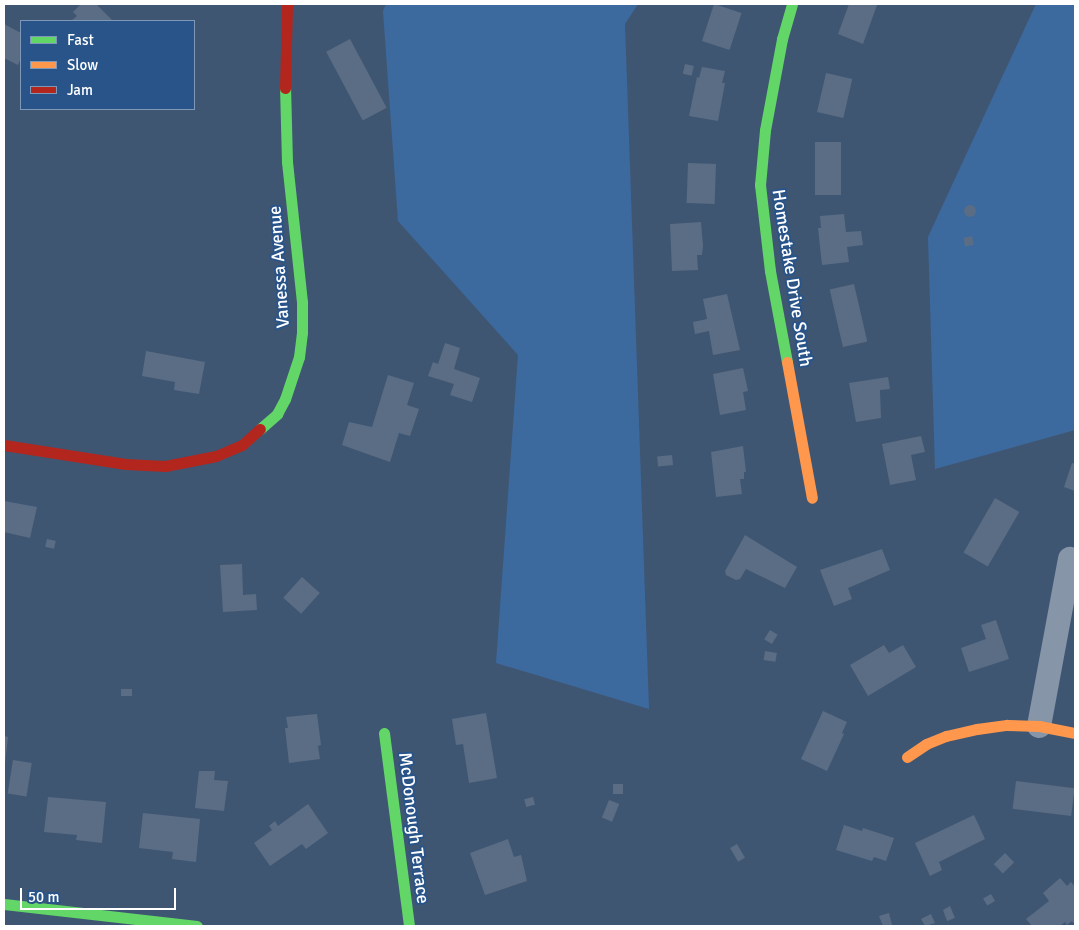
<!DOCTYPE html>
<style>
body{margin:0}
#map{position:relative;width:1079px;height:930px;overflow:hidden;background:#3f5673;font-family:Signika,sans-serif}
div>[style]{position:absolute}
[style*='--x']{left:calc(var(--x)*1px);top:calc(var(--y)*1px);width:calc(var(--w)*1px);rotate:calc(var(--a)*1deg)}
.green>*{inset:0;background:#3d6a9e}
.building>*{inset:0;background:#5a6d84;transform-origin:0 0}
.round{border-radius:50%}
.street>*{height:24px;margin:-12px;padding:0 12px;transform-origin:12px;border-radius:12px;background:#8696a8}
.fast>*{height:11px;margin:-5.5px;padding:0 5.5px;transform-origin:5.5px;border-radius:5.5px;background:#63d668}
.slow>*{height:11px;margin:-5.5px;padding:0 5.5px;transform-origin:5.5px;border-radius:5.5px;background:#ff974d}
.jam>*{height:11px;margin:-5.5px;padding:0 5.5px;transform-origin:5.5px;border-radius:5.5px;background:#b3261e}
span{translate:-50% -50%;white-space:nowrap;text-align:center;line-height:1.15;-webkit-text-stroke:4px #295489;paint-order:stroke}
.street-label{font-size:18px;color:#fff}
.frame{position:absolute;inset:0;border:5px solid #fff;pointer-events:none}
.legend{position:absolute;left:20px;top:20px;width:175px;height:90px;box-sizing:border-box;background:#295489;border:1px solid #7f98b8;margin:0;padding:6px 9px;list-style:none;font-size:15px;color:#fff}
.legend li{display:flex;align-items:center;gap:10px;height:25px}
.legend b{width:25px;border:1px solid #7f98b8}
.scale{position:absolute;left:20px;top:888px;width:156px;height:22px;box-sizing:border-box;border:2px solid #fff;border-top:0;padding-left:6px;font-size:15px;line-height:18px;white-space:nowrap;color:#fff;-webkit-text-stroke:4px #295489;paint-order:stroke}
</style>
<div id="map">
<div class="green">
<div style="clip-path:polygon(386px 4px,638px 4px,625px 24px,649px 709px,496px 663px,518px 355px,398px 221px,383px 11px)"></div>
<div style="clip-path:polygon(1036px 4px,1075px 4px,1075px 430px,935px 469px,928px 237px)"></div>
</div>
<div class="building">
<div style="clip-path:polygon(81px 4px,96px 4px,113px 21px,71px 21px,77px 16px,73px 12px)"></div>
<div style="left:714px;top:4px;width:29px;height:39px;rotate:18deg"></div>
<div style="clip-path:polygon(849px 4px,877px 5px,863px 44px,838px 34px)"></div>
<div style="clip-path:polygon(4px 24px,21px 33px,21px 58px,18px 65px,4px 58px)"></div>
<div style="left:350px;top:39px;width:78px;height:27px;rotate:62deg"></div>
<div style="left:685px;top:64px;width:9px;height:10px;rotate:13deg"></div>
<div style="clip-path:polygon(702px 67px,725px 71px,722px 83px,725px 83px,718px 121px,689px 116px,697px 77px,699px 78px)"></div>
<div style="left:826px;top:73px;width:27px;height:40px;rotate:13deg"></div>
<div style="left:815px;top:142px;width:26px;height:53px"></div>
<div style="left:688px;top:163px;width:28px;height:40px;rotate:2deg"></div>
<div class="round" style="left:964px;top:205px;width:12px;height:12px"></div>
<div style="clip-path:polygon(844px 214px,846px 232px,861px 231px,863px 245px,847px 247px,849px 262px,822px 265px,818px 228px,821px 228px,820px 216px)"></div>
<div style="clip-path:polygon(701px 222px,703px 246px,702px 255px,697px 255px,698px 270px,672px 271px,670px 224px)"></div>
<div style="left:972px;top:236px;width:9px;height:9px;rotate:77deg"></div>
<div style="left:854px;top:284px;width:59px;height:25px;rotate:77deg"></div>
<div style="clip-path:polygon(727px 294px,740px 350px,713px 355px,709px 331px,695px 334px,693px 322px,707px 319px,703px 299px)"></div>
<div style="clip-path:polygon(445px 343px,460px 348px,454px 369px,480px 378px,472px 402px,450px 395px,454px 384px,428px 376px,433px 362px,438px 364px)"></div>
<div style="clip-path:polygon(146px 351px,205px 362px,199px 394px,174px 390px,175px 382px,142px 376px)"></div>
<div style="clip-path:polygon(743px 368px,748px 391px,743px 392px,746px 410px,720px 415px,713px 374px)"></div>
<div style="clip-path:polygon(388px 375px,414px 383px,407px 405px,419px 409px,410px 436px,399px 433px,390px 462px,342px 445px,349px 422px,372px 427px)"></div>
<div style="clip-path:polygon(888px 377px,890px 389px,880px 390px,881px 418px,856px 422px,849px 383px)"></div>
<div style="clip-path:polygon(921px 436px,925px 452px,911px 455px,916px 480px,890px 485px,882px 444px)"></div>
<div style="clip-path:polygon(743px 446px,746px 472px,744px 472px,744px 479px,740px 479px,742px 494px,716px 497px,711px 452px)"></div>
<div style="left:672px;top:455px;width:10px;height:15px;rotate:84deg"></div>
<div style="clip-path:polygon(1072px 463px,1075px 464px,1075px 491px,1064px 487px)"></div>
<div style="left:995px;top:498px;width:28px;height:63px;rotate:30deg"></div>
<div style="clip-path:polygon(4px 501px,37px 507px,30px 538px,4px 532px)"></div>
<div style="clip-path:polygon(745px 535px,797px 567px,785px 588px,746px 569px,740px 579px,736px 580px,726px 575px,725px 571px)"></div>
<div style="left:47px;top:539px;width:9px;height:8px;rotate:13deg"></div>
<div style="clip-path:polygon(882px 549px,890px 570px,848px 588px,852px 599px,834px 606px,820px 570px)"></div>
<div style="clip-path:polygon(242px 564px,243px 595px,256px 594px,257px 610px,223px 612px,220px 565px)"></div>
<div style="left:302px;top:577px;width:24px;height:28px;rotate:42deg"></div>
<div style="clip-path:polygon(996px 620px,1009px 659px,969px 672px,961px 648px,986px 639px,981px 625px)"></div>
<div style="left:770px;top:630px;width:9px;height:11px;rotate:32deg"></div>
<div style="clip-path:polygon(884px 645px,889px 653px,903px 645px,916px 667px,868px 696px,850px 665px)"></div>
<div style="left:765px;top:651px;width:12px;height:9px;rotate:9deg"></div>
<div style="left:121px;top:689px;width:11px;height:7px"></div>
<div style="clip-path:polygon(823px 711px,847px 722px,842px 733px,844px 734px,827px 771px,801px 759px)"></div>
<div style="clip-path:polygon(486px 713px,497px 778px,469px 783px,463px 744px,456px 745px,452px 719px)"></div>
<div style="clip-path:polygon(317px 714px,321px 745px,318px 746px,320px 759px,289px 763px,285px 728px,288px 728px,286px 717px)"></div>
<div style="clip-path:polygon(4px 736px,8px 737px,5px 763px,4px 763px)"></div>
<div style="left:13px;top:760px;width:19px;height:34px;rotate:9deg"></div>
<div style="clip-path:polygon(199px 771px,215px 771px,214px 780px,228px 781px,224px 811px,195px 808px)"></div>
<div style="left:1016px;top:781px;width:59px;height:28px;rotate:7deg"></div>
<div style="left:613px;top:784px;width:10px;height:10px"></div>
<div style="clip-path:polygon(48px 797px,106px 802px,102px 843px,76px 840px,77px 835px,44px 832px)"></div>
<div style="left:533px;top:797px;width:8px;height:9px;rotate:76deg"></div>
<div style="left:609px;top:800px;width:11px;height:19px;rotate:22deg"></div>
<div style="clip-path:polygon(308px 804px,328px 833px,306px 849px,302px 844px,270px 866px,254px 843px,272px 830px,269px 826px,275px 821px,278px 826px)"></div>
<div style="clip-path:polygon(143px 813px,200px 819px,196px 862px,172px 859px,173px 852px,139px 848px)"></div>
<div style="clip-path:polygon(974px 815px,985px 839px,939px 862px,942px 870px,930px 876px,915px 843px)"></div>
<div style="clip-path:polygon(844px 825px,862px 831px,863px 828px,894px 838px,886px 861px,874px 857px,872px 861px,836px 850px)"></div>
<div style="clip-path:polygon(508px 839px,514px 857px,521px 855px,527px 881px,485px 895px,470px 853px)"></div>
<div style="left:737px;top:844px;width:16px;height:8px;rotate:60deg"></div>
<div style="left:1005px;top:853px;width:13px;height:16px;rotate:45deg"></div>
<div style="clip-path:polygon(1060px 878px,1067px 886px,1071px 882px,1075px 887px,1075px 921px,1073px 923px,1072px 921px,1067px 925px,1065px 922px,1060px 926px,1032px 926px,1026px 919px,1049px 901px,1043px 893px)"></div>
<div style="left:991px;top:894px;width:8px;height:9px;rotate:60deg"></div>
<div style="clip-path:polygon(950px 906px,955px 918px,947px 921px,943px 910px)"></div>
<div style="clip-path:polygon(889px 913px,892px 925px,883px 926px,879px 916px)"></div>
<div style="clip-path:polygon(931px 914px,935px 923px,925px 926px,921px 919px)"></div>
</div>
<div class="street">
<div style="--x:1039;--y:726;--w:170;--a:-79.5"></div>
</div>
<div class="fast">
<div style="--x:787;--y:362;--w:93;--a:-100.6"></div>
<div style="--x:770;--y:271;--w:87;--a:-96.6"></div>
<div style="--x:760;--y:185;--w:55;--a:-84.8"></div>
<div style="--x:765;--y:130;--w:93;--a:-79.4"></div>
<div style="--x:782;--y:39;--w:36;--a:-74"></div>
<div style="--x:260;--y:429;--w:23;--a:-41"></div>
<div style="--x:277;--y:414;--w:17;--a:-62"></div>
<div style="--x:285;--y:399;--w:44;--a:-71.6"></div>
<div style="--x:299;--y:357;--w:25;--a:-83"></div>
<div style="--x:302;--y:332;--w:30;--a:-90"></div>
<div style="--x:302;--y:302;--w:141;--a:-96.1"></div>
<div style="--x:287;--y:162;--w:74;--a:-91.5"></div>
<div style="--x:384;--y:733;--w:195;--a:82.6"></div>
<div style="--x:4;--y:904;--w:194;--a:6.5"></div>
</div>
<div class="slow">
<div style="--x:787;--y:362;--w:138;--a:79.6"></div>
<div style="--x:907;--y:757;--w:23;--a:-34"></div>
<div style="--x:926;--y:744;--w:22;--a:-22"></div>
<div style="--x:946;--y:736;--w:32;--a:-13"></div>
<div style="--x:977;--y:729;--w:30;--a:-8"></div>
<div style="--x:1007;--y:725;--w:32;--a:2"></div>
<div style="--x:1039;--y:726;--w:37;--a:11"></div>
</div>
<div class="jam">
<div style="--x:285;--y:88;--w:84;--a:-88.6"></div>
<div style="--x:4;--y:445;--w:123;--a:8.9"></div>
<div style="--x:126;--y:464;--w:39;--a:3"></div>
<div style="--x:165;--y:466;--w:52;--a:-11.1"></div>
<div style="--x:216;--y:456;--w:28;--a:-23"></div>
<div style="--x:242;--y:445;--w:24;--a:-42"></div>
</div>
<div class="street-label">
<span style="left:279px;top:267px;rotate:-94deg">Vanessa Avenue</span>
<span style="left:792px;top:278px;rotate:81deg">Homestake Drive South</span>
<span style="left:414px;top:828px;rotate:83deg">McDonough Terrace</span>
</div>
<div class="frame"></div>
<ul class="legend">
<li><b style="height:6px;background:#63d668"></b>Fast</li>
<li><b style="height:6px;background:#ff974d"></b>Slow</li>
<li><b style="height:6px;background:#b3261e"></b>Jam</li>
</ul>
<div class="scale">50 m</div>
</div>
